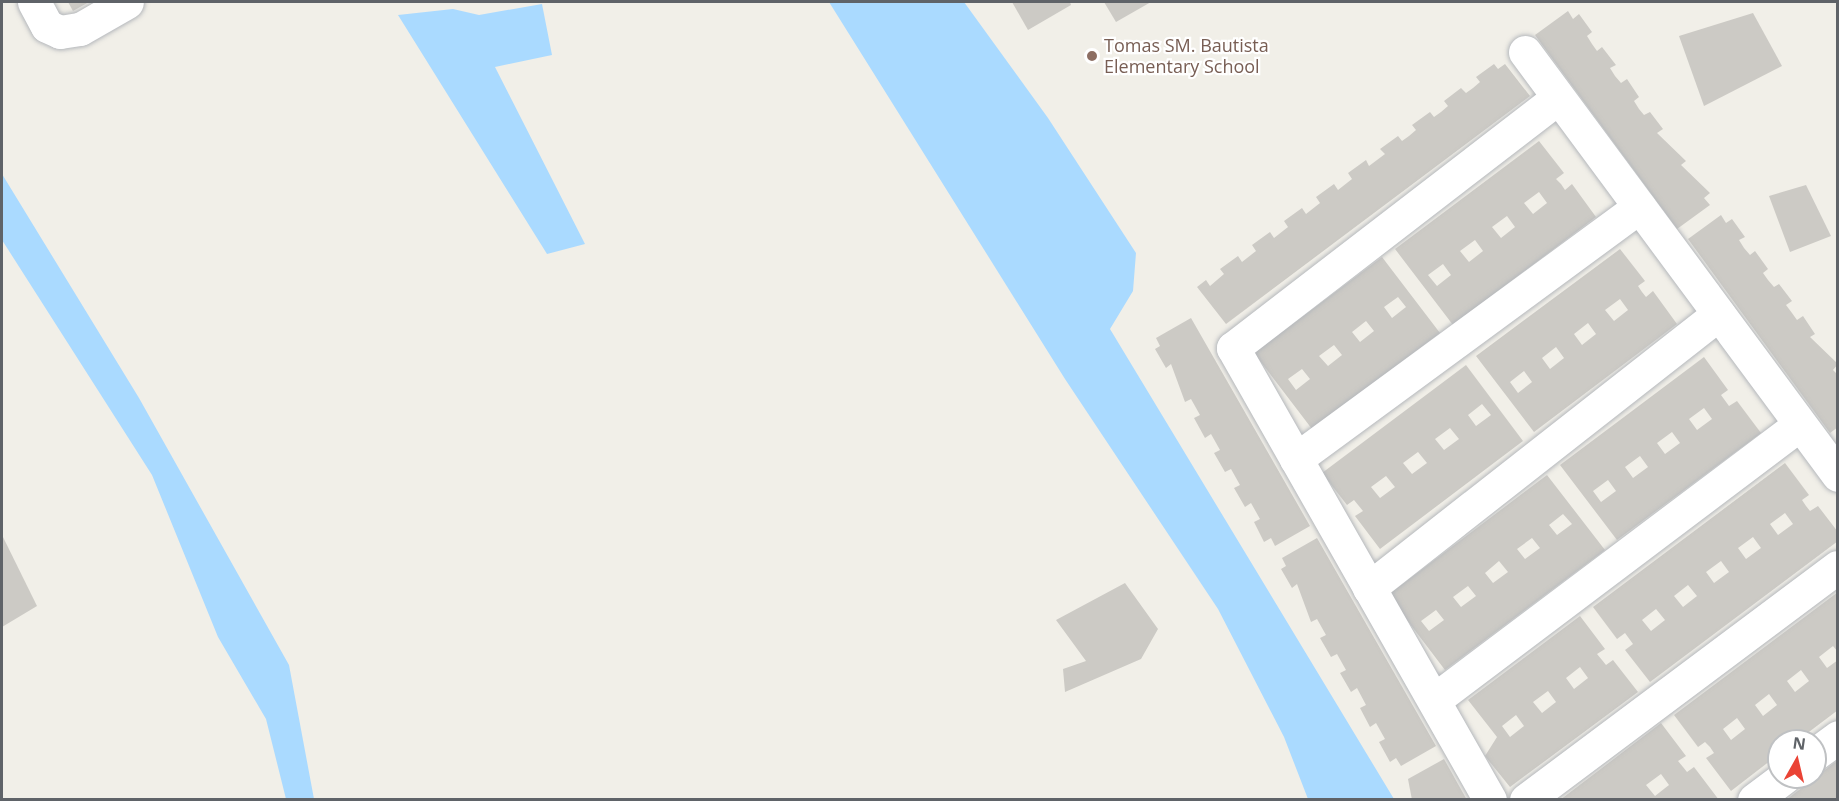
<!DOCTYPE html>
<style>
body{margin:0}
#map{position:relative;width:1839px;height:801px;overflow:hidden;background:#f1efe8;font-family:"Open Sans",sans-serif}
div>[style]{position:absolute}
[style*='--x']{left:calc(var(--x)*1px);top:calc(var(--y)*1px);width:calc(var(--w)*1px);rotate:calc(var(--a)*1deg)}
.water>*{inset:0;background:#aadaff}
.building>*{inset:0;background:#cccac5}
.roads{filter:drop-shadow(0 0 2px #b5b8bc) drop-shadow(0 0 2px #b5b8bc)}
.minor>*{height:33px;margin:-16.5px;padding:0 16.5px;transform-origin:16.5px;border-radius:16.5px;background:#fff}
.dots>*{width:16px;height:16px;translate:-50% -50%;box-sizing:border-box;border:3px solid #fff;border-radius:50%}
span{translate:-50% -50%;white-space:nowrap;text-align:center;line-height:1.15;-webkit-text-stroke:4.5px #fff;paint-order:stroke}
.education-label{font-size:18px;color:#785e54}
.left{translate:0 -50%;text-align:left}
.frame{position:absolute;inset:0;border:3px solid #5f6368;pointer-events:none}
.north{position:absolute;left:1767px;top:729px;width:60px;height:60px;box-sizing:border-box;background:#fff;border:2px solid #bfc1c3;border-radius:50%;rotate:8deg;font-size:16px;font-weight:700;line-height:24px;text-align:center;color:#5f6368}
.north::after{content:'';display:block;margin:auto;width:21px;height:27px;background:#ea4335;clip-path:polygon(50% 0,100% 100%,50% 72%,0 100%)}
</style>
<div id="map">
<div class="water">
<div style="clip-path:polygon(829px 2px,964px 2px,1048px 118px,1136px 253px,1133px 291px,1110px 329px,1394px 799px,1308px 799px,1284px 737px,1218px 609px,1065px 379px)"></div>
<div style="clip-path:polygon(542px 4px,552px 55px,495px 67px,585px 244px,547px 254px,398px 15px,453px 9px,479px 15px)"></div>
<div style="clip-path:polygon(2px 174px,139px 398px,289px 665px,314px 799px,286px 799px,266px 719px,218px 637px,152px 475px,2px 240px)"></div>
</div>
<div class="building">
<div style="clip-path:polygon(68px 2px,89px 2px,73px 11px)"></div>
<div style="clip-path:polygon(1012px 2px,1070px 2px,1071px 5px,1028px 30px)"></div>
<div style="clip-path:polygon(1104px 2px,1151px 2px,1116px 22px)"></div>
<div style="clip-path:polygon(1568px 11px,1573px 19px,1579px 14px,1592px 32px,1587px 36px,1592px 44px,1597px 51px,1602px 47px,1616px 65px,1610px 68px,1615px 76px,1621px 83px,1627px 79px,1639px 97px,1634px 101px,1639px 109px,1644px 115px,1650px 112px,1663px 129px,1657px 133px,1686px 161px,1681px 165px,1710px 193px,1704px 198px,1710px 205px,1677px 229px,1535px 35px)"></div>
<div style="clip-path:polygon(1753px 13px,1782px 66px,1704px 106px,1679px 36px)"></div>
<div style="clip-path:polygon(1494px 64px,1498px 69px,1505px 64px,1530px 96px,1226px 324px,1197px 287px,1206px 280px,1210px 286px,1224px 274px,1220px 269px,1238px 256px,1242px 262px,1256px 251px,1252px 245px,1270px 232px,1274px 238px,1288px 227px,1284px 221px,1302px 208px,1306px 214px,1320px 203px,1316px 197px,1334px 184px,1338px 190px,1352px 179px,1348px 173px,1366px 160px,1369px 166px,1385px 154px,1380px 149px,1398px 136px,1402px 141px,1409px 136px,1416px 130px,1412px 125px,1430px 112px,1434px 117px,1441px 112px,1448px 106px,1444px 101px,1461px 88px,1466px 93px,1473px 88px,1480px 82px,1476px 77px)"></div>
<div style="clip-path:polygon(evenodd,1539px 141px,1564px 173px,1556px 179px,1561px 184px,1565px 190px,1572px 184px,1596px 217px,1453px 325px,1395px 249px,1539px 141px,1539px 192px,1547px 203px,1533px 214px,1524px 203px,1539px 192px,1539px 141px,1507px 216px,1515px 227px,1501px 238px,1492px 227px,1507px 216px,1539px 141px,1475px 240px,1483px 251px,1469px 262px,1460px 251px,1475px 240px,1539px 141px,1443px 264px,1451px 275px,1437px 286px,1428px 275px,1443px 264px)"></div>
<div style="clip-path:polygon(1806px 185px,1831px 236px,1790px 252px,1769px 196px)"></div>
<div style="clip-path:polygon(1721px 215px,1726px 223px,1732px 219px,1745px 237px,1739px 240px,1744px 248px,1750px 255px,1755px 251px,1768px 269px,1763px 273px,1768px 280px,1774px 287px,1779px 284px,1792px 301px,1786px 305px,1792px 313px,1797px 320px,1803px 316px,1815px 334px,1810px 337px,1838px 364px,1833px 370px,1838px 375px,1838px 427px,1830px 433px,1688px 239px)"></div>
<div style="clip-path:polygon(evenodd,1620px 249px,1645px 281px,1638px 286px,1642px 292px,1646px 297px,1653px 291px,1677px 324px,1534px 432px,1476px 356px,1620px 249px,1620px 299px,1628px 310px,1614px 321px,1605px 310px,1620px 299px,1620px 249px,1588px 323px,1596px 334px,1582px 345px,1574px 334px,1588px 323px,1620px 249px,1556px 347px,1564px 358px,1550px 369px,1542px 358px,1556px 347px,1620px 249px,1524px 371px,1532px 382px,1518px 393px,1510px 382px,1524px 371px)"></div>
<div style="clip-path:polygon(evenodd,1382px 257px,1440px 333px,1312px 429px,1254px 353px,1382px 257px,1398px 297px,1406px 307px,1392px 318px,1384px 307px,1398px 297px,1382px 257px,1366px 321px,1374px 331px,1360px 342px,1352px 332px,1366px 321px,1382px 257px,1334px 345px,1342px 355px,1328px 366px,1319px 356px,1334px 345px,1382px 257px,1302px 369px,1310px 379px,1296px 390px,1288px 379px,1302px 369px)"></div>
<div style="clip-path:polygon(1191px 318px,1310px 526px,1275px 546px,1271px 538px,1264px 542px,1254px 522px,1260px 519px,1251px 503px,1245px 507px,1234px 488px,1240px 485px,1231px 469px,1225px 472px,1214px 453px,1220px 450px,1211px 434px,1205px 438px,1194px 418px,1200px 415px,1191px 399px,1185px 402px,1171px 364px,1166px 368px,1155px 349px,1160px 346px,1156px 338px)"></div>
<div style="clip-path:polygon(evenodd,1704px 357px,1728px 390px,1721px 395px,1729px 406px,1737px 401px,1761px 433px,1617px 540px,1560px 465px,1704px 357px,1704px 408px,1712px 419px,1697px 430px,1689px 419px,1704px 408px,1704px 357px,1672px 432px,1680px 443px,1665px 454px,1657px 443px,1672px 432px,1704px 357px,1640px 456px,1648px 467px,1633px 478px,1625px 467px,1640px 456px,1704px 357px,1608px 480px,1616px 491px,1601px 502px,1593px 491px,1608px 480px)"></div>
<div style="clip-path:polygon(evenodd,1466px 365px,1523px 441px,1380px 549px,1355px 516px,1363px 511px,1354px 500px,1347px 505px,1322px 473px,1466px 365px,1482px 404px,1491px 415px,1476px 426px,1468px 415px,1482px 404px,1466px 365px,1450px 428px,1459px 439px,1444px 450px,1435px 439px,1450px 428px,1466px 365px,1418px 452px,1427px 463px,1412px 474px,1403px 463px,1418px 452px,1466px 365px,1386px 476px,1395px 487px,1380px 498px,1371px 487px,1386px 476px)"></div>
<div style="clip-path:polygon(evenodd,1785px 463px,1809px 495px,1802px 500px,1806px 506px,1810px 511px,1818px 506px,1838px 532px,1838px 541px,1650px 682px,1625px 650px,1633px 644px,1625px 633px,1617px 639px,1593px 607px,1785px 463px,1785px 513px,1793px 524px,1778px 535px,1770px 524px,1785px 513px,1785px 463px,1753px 537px,1761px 548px,1746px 559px,1738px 548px,1753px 537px,1785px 463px,1721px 561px,1729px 572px,1714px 583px,1706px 572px,1721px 561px,1785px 463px,1688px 585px,1697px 596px,1683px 607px,1674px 596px,1688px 585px,1785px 463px,1656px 609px,1665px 620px,1651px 631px,1642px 620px,1656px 609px)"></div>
<div style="clip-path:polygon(evenodd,1547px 475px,1605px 550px,1445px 670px,1388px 595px,1547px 475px,1563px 514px,1572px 524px,1557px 535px,1549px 525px,1563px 514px,1547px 475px,1532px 538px,1540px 548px,1525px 559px,1517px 549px,1532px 538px,1547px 475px,1499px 561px,1508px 572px,1493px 583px,1485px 573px,1499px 561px,1547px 475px,1468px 586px,1476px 596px,1461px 607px,1453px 597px,1468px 586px,1547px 475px,1436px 610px,1444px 620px,1429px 631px,1421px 621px,1436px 610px)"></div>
<div style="clip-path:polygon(2px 535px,37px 606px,2px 627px)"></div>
<div style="clip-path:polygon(1317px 538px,1436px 746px,1401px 766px,1396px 758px,1390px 762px,1379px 742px,1385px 739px,1376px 723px,1370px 727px,1360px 708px,1366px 705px,1357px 688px,1351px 692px,1340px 673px,1346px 670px,1337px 654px,1331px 657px,1320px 638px,1326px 635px,1317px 619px,1311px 622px,1297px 584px,1292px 588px,1281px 569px,1286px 566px,1282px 558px)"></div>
<div style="clip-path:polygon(1125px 583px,1158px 629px,1141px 659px,1065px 692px,1063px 669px,1086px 661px,1056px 620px)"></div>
<div style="clip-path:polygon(evenodd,1838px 592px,1838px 652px,1833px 646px,1819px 657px,1827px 668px,1838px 660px,1838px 710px,1797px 741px,1779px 741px,1779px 754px,1731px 791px,1706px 758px,1714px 753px,1710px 747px,1705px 742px,1698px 747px,1674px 715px,1838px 592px,1801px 670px,1809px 681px,1795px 692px,1787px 681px,1801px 670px,1838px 592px,1769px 694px,1777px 705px,1763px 716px,1755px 705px,1769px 694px,1838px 592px,1737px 718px,1745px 729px,1731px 740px,1723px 729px,1737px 718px)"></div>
<div style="clip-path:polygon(evenodd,1580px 616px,1605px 649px,1597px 654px,1602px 660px,1606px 665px,1613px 660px,1638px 692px,1510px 787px,1485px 756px,1497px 737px,1468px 700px,1580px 616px,1580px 667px,1588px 678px,1574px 689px,1566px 678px,1580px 667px,1580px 616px,1548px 691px,1556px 702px,1542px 713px,1533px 702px,1548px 691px,1580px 616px,1516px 715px,1524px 726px,1510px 737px,1502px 726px,1516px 715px)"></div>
<div style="clip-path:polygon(evenodd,1661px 723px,1686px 756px,1678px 761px,1683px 767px,1687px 772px,1694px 767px,1719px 800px,1560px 800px,1661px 723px,1661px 774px,1669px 785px,1655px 796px,1646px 785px,1661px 774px)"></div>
<div style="clip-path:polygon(1444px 759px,1467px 800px,1412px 800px,1408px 779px)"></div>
<div style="clip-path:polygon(1838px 761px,1838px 800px,1786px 800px,1834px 763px)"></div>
</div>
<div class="roads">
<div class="minor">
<div style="--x:34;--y:2;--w:27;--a:62"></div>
<div style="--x:47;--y:26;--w:14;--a:25"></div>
<div style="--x:60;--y:32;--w:20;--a:-9"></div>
<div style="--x:80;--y:29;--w:54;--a:-29.9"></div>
<div style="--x:1525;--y:52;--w:526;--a:53.5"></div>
<div style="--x:1296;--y:459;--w:426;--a:-36.3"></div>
<div style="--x:1369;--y:588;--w:444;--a:-38.1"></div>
<div style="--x:1434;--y:700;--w:458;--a:-37"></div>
<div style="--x:1815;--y:754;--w:29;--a:-36"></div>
<div style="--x:1490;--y:800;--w:520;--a:-119.62"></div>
<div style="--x:1233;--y:348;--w:410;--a:-37.6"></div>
<div style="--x:1526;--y:800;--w:389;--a:-36.8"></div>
<div style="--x:1754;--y:800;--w:38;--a:-37"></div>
</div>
</div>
<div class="dots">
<div style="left:1092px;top:56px;background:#8d6e63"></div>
</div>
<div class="education-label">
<span class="left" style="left:1104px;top:56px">Tomas SM. Bautista<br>Elementary School</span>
</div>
<div class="frame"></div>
<div class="north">N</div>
</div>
